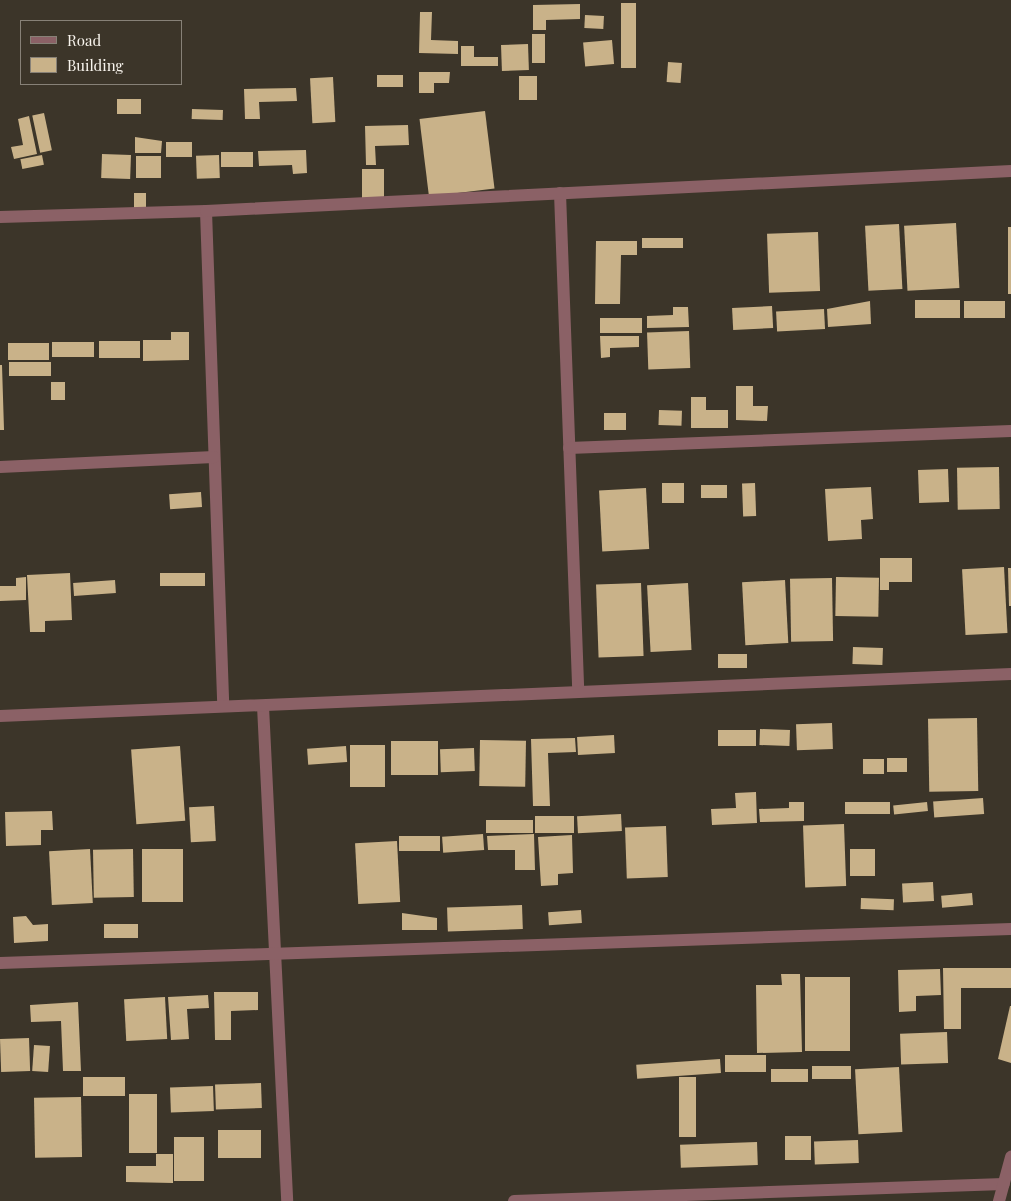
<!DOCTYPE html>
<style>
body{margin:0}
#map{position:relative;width:1011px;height:1201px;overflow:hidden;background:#3c3529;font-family:"Playfair Display",serif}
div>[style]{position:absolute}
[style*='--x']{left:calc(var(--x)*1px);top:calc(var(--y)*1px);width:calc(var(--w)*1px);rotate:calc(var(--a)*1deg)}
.building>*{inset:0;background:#c9b289;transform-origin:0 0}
.street>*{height:12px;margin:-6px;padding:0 6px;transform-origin:6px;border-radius:6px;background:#8b6166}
span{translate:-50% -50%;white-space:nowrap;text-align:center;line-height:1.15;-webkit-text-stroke:5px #3c3529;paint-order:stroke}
.legend{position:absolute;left:20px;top:20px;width:162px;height:65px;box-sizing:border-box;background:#3c3529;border:1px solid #878177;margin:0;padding:6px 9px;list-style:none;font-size:15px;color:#f8f4ed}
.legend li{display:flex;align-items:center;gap:10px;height:25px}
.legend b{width:25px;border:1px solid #878177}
</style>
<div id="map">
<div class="building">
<div style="left:621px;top:3px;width:15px;height:65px"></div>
<div style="clip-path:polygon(580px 4px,580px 19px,546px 20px,546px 30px,533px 30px,533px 5px)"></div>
<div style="clip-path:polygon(420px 12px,432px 12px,431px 40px,458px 41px,458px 54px,419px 53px)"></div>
<div style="left:585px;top:15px;width:19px;height:13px;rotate:3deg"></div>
<div style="left:532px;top:34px;width:13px;height:29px"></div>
<div style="left:612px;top:40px;width:24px;height:29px;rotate:85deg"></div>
<div style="left:528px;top:44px;width:26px;height:27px;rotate:88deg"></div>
<div style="clip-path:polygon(461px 46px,474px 46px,474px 57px,498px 57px,498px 66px,461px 66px)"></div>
<div style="left:668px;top:62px;width:14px;height:20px;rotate:4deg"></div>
<div style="clip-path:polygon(419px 72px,450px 72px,449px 83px,434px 83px,434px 93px,419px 93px)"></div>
<div style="left:377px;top:75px;width:26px;height:12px"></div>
<div style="left:519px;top:76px;width:18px;height:24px"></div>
<div style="left:333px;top:77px;width:45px;height:23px;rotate:87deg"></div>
<div style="clip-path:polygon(296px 88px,297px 101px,259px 102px,260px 119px,245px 119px,244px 89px)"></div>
<div style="left:117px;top:99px;width:24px;height:15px"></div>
<div style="left:192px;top:109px;width:31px;height:10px;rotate:2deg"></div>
<div style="left:485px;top:111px;width:78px;height:66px;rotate:83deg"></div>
<div style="left:44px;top:113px;width:38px;height:12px;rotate:78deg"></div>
<div style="clip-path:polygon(29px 116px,37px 154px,14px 159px,11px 147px,23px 145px,18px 119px)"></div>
<div style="clip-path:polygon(408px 125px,409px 145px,375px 146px,376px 165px,366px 165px,365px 126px)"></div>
<div style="clip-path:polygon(135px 137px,162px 141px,161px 153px,135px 153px)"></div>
<div style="left:166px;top:142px;width:26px;height:15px"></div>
<div style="clip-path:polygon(306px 150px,307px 173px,293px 174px,292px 165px,259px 166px,258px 151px)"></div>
<div style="left:253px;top:152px;width:15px;height:32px;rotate:90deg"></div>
<div style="left:102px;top:154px;width:29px;height:24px;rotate:2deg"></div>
<div style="left:42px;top:155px;width:10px;height:22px;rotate:79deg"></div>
<div style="left:219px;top:155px;width:23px;height:23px;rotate:88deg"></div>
<div style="left:136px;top:156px;width:25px;height:22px"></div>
<div style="left:362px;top:169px;width:22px;height:30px"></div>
<div style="left:134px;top:193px;width:12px;height:18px"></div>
<div style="left:956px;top:223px;width:65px;height:52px;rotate:87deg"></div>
<div style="left:899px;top:224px;width:65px;height:34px;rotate:87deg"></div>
<div style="left:1008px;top:227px;width:3px;height:67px"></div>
<div style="left:818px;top:232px;width:59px;height:51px;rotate:88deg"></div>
<div style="left:683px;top:238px;width:10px;height:41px;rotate:90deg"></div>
<div style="clip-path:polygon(596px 241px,637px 241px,637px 255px,621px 255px,620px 304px,595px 304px)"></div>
<div style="left:960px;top:300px;width:18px;height:45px;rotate:90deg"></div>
<div style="clip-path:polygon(870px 301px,871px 324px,828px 327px,827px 309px)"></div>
<div style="left:1005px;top:301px;width:17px;height:41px;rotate:90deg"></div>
<div style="left:772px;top:306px;width:22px;height:40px;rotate:87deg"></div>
<div style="clip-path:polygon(673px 307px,688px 307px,689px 327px,647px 328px,647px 316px,673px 315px)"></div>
<div style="left:824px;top:309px;width:20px;height:48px;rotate:87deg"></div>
<div style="left:642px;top:318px;width:15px;height:42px;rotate:90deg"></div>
<div style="left:689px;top:331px;width:37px;height:42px;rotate:88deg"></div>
<div style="clip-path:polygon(171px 332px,189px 332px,189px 360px,143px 361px,143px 340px,171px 340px)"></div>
<div style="clip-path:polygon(600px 336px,639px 336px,639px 347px,610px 348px,610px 357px,601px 358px)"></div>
<div style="left:99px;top:341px;width:41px;height:17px"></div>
<div style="left:94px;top:342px;width:15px;height:42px;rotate:90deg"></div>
<div style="left:49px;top:343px;width:17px;height:41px;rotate:90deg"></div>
<div style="left:51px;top:362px;width:14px;height:42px;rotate:90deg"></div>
<div style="clip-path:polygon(0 365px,2px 365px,4px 430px,0 430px)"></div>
<div style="left:51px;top:382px;width:14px;height:18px"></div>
<div style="clip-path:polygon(736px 386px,753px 386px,753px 406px,768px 406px,767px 421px,736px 420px)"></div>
<div style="clip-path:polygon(691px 397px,706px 397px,706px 410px,728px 410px,728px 428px,691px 428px)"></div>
<div style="left:659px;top:410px;width:23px;height:15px;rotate:2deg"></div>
<div style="left:604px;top:413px;width:22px;height:17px"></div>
<div style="left:999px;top:467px;width:42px;height:42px;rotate:89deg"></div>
<div style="left:948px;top:469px;width:33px;height:30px;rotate:88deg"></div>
<div style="left:662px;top:483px;width:22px;height:20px"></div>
<div style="left:755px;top:483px;width:33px;height:13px;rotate:88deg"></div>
<div style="left:727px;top:485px;width:13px;height:26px;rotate:90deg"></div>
<div style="clip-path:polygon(871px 487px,873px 519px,861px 520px,862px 539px,828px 541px,825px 489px)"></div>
<div style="left:646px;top:488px;width:61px;height:47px;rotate:87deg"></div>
<div style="left:201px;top:492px;width:15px;height:32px;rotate:86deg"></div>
<div style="clip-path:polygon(880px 558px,912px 558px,912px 582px,889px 582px,889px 590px,880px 590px)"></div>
<div style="left:1004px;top:567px;width:66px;height:42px;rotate:87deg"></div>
<div style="clip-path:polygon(1008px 568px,1011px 568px,1011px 606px,1009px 606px)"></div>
<div style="clip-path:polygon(70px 573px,72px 620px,45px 621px,45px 632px,30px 632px,27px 575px)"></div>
<div style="left:205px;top:573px;width:13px;height:45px;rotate:90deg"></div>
<div style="clip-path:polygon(26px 577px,26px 600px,0 601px,0 586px,16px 586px,16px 578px)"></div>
<div style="left:836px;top:577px;width:43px;height:39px;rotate:1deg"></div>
<div style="left:832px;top:578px;width:63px;height:42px;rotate:89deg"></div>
<div style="left:115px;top:580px;width:13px;height:42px;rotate:86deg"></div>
<div style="left:785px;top:580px;width:63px;height:43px;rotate:87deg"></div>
<div style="left:641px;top:583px;width:73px;height:45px;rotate:88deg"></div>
<div style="left:688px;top:583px;width:67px;height:41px;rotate:87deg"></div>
<div style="left:853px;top:647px;width:30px;height:17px;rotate:2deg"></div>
<div style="left:747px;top:654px;width:14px;height:29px;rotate:90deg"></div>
<div style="left:977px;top:718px;width:73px;height:49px;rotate:89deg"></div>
<div style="left:832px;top:723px;width:26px;height:36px;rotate:88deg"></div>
<div style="left:760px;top:729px;width:30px;height:16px;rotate:2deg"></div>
<div style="left:718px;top:730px;width:38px;height:16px"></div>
<div style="left:614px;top:735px;width:18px;height:37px;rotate:87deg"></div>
<div style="clip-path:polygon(575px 738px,576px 752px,548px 753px,550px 806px,533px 806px,531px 739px)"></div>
<div style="left:480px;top:740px;width:46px;height:46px;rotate:1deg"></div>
<div style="left:438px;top:741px;width:34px;height:47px;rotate:90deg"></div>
<div style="left:385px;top:745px;width:42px;height:35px;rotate:90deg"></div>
<div style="left:180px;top:746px;width:75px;height:49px;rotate:86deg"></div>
<div style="left:346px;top:746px;width:16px;height:39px;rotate:86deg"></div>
<div style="left:474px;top:748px;width:23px;height:34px;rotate:88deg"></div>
<div style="left:887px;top:758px;width:20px;height:14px"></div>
<div style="left:863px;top:759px;width:21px;height:15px"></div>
<div style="clip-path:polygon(756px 792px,757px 823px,712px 825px,711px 809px,736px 808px,735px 793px)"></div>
<div style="left:983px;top:798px;width:16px;height:50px;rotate:86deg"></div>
<div style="clip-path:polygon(789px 802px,804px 802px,804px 821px,760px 822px,759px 809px,789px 808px)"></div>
<div style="left:890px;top:802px;width:12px;height:45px;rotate:90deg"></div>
<div style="left:927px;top:802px;width:9px;height:34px;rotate:84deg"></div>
<div style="left:214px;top:806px;width:35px;height:25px;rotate:87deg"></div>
<div style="clip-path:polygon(52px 811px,53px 830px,41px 830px,41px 845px,6px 846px,5px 812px)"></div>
<div style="left:621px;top:814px;width:17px;height:44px;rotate:87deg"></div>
<div style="left:535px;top:816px;width:39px;height:17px"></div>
<div style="left:486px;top:820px;width:47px;height:13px"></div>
<div style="left:844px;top:824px;width:62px;height:41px;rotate:88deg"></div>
<div style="left:666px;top:826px;width:51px;height:41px;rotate:88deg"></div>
<div style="left:483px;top:834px;width:16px;height:41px;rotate:86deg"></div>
<div style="clip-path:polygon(534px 834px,535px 870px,515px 870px,515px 850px,488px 850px,487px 836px)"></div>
<div style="clip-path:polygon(572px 835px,573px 873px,558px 874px,558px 885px,541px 886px,538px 837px)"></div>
<div style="left:440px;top:836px;width:15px;height:41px;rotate:90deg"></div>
<div style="left:397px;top:841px;width:61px;height:42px;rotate:87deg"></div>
<div style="left:90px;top:849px;width:54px;height:41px;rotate:87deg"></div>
<div style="left:133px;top:849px;width:48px;height:40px;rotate:89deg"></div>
<div style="left:183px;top:849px;width:53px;height:41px;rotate:90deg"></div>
<div style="left:850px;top:849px;width:25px;height:27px"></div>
<div style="left:933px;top:882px;width:19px;height:31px;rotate:87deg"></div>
<div style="left:972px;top:893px;width:12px;height:31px;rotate:85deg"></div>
<div style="left:861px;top:898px;width:33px;height:11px;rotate:2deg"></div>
<div style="left:522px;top:905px;width:24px;height:75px;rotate:88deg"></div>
<div style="left:581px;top:910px;width:13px;height:33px;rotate:86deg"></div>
<div style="clip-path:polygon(402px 913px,437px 918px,437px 930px,402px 930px)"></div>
<div style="clip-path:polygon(26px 916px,33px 925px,48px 924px,48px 941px,14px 943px,13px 917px)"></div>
<div style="left:138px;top:924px;width:14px;height:34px;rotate:90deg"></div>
<div style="clip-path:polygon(943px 968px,1011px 968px,1011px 988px,961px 988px,961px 1029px,944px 1029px)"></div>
<div style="clip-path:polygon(940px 969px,941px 995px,916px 996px,916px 1011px,899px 1012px,898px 970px)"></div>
<div style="clip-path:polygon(781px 974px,800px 974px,802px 1052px,757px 1053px,756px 985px,782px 985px)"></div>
<div style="left:805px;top:977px;width:45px;height:74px"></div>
<div style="clip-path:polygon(214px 992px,258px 992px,258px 1010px,231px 1011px,231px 1040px,215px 1040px)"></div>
<div style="clip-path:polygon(208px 995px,209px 1008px,187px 1009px,189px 1039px,171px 1040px,168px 997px)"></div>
<div style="left:165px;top:997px;width:42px;height:41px;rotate:87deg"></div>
<div style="clip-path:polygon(78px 1002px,81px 1071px,63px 1071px,61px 1021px,31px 1022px,30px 1005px)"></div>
<div style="clip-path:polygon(1010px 1006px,1011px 1006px,1011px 1063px,998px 1059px)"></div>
<div style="left:947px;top:1032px;width:31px;height:47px;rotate:88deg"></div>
<div style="left:29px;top:1038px;width:33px;height:29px;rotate:88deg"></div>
<div style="left:34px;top:1045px;width:16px;height:26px;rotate:4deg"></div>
<div style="left:725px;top:1055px;width:41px;height:17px"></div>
<div style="left:720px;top:1059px;width:14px;height:84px;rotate:86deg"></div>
<div style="left:851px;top:1066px;width:13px;height:39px;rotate:90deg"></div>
<div style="left:899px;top:1067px;width:65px;height:44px;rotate:87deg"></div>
<div style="left:771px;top:1069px;width:37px;height:13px"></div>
<div style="left:125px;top:1077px;width:19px;height:42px;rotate:90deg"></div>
<div style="left:679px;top:1077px;width:17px;height:60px"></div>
<div style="left:261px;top:1083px;width:25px;height:46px;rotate:88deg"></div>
<div style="left:213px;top:1086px;width:25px;height:43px;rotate:88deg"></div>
<div style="left:129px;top:1094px;width:28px;height:59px"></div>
<div style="left:81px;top:1097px;width:60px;height:47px;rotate:89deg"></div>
<div style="left:261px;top:1130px;width:28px;height:43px;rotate:90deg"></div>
<div style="left:785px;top:1136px;width:26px;height:24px"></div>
<div style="left:204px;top:1137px;width:44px;height:30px;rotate:90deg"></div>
<div style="left:858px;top:1140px;width:23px;height:44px;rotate:88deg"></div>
<div style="left:757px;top:1142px;width:23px;height:77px;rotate:88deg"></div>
<div style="clip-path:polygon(156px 1154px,173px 1154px,173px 1183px,126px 1182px,126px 1166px,156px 1166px)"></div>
</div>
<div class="street">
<div style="--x:560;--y:193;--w:497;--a:87.9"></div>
<div style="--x:206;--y:211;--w:494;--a:88"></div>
<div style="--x:0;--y:217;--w:206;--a:-1.7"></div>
<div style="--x:206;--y:211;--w:806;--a:-2.84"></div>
<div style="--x:569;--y:448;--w:442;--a:-2.2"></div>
<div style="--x:0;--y:467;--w:214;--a:-2.7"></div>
<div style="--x:263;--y:706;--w:496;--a:87.2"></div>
<div style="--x:0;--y:716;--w:1012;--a:-2.38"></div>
<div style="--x:0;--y:963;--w:1012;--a:-1.93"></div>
<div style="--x:514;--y:1201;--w:490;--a:-2"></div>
<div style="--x:999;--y:1201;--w:46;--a:-74.7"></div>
</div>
<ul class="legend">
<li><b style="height:6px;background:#8b6166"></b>Road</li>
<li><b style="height:14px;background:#c9b289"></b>Building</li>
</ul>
</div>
